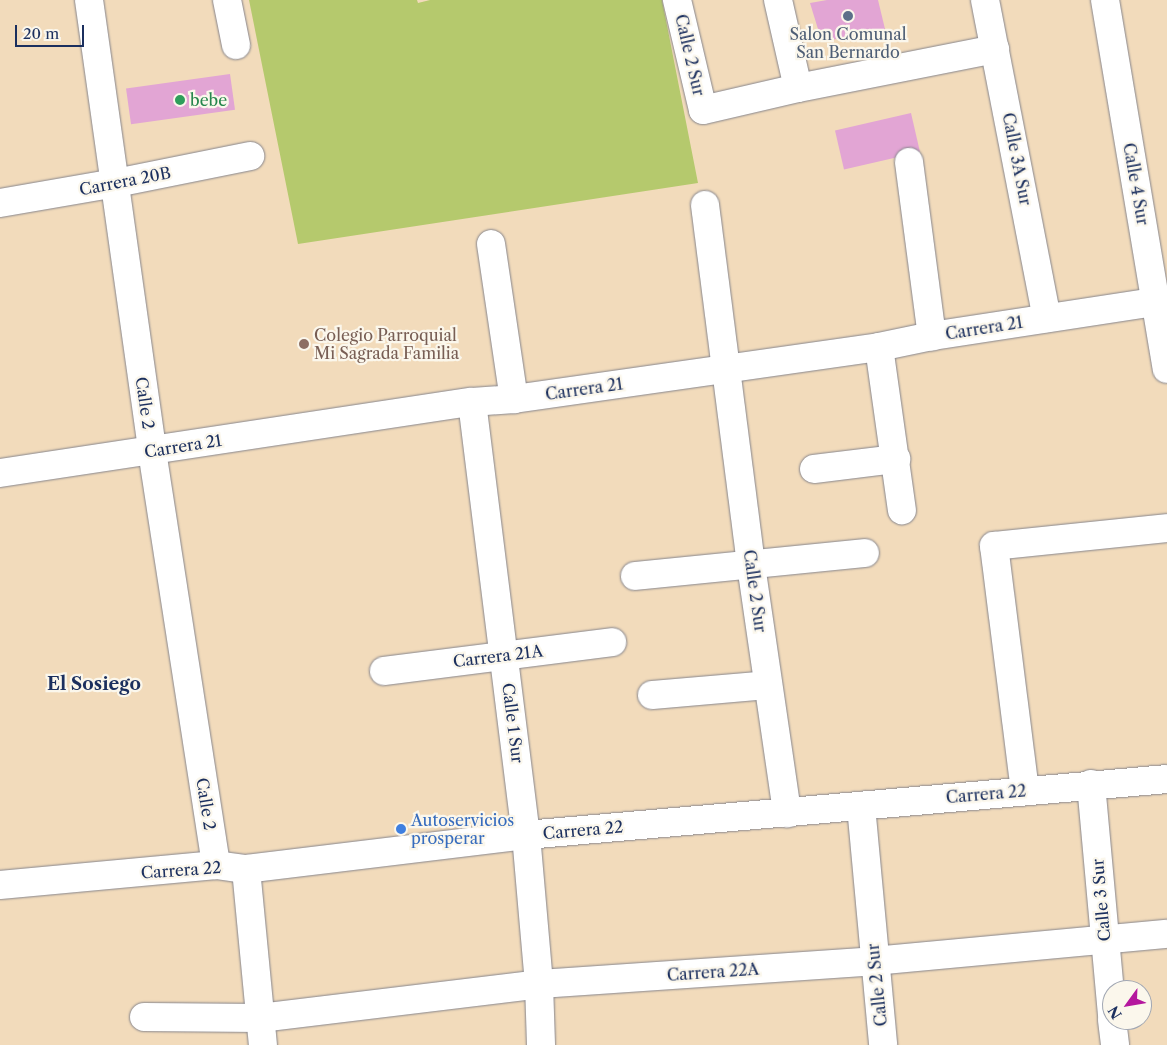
<!DOCTYPE html>
<style>
body{margin:0}
#map{position:relative;width:1167px;height:1045px;overflow:hidden;background:#f2dbbb;font-family:"Libre Caslon Text",serif}
div>[style]{position:absolute}
[style*='--x']{left:calc(var(--x)*1px);top:calc(var(--y)*1px);width:calc(var(--w)*1px);rotate:calc(var(--a)*1deg)}
.green>*{inset:0;background:#b5c96d}
.building>*{inset:0;background:#e2a5d4;transform-origin:0 0}
.roads{filter:drop-shadow(0 0 1px #86858c) drop-shadow(0 0 1px #86858c)}
.minor>*{height:28px;margin:-14px;padding:0 14px;transform-origin:14px;border-radius:14px;background:#fff}
.dots>*{width:14px;height:14px;translate:-50% -50%;box-sizing:border-box;border:2px solid #fbf7ec;border-radius:50%}
span{translate:-50% -50%;white-space:nowrap;text-align:center;line-height:1.15;-webkit-text-stroke:4.5px #fbf7ec;paint-order:stroke}
.service-label{font-size:16px;color:#4e5e75}
.street-label{font-size:16px;color:#1b2f5e}
.leisure-label{font-size:16px;color:#27864d}
.left{translate:0 -50%;text-align:left}
.education-label{font-size:16px;color:#785e54}
.shop-label{font-size:16px;color:#366cbe}
.neighbourhood-label{font-size:18px;color:#1b2f5e;font-weight:700}
.north{position:absolute;left:1102px;top:980px;width:50px;height:50px;box-sizing:border-box;background:#fbf7ec;border:1px solid #a1a7b3;border-radius:50%;rotate:238deg;font-size:14px;font-weight:700;line-height:20px;text-align:center;color:#1b2f5e}
.north::after{content:'';display:block;margin:auto;width:18px;height:22px;background:#b5179e;clip-path:polygon(50% 0,100% 100%,50% 72%,0 100%)}
.scale{position:absolute;left:15px;top:25px;width:69px;height:22px;box-sizing:border-box;border:2px solid #1b2f5e;border-top:0;padding-left:6px;font-size:15px;line-height:18px;white-space:nowrap;color:#1b2f5e;-webkit-text-stroke:4px #fbf7ec;paint-order:stroke}
</style>
<div id="map">
<div class="green">
<div style="clip-path:polygon(249px 0,417px 0,418px 3px,430px 0,662px 0,698px 183px,298px 244px)"></div>
</div>
<div class="building">
<div style="clip-path:polygon(827px 0,878px 0,885px 29px,822px 42px,810px 3px)"></div>
<div style="left:230px;top:74px;width:36px;height:105px;rotate:82deg"></div>
<div style="left:911px;top:113px;width:40px;height:78px;rotate:77deg"></div>
</div>
<div class="roads">
<div class="minor">
<div style="--x:89;--y:0;--w:455;--a:82"></div>
<div style="--x:152;--y:451;--w:419;--a:81.2"></div>
<div style="--x:227;--y:0;--w:46;--a:78.7"></div>
<div style="--x:677;--y:0;--w:113;--a:76.7"></div>
<div style="--x:703;--y:110;--w:98;--a:-13"></div>
<div style="--x:798;--y:88;--w:201;--a:-11.2"></div>
<div style="--x:778;--y:0;--w:90;--a:77.2"></div>
<div style="--x:985;--y:0;--w:324;--a:79"></div>
<div style="--x:1105;--y:0;--w:374;--a:80.5"></div>
<div style="--x:909;--y:162;--w:176;--a:82.5"></div>
<div style="--x:0;--y:203;--w:118;--a:-9.8"></div>
<div style="--x:116;--y:183;--w:137;--a:-11.4"></div>
<div style="--x:705;--y:205;--w:363;--a:82.7"></div>
<div style="--x:751;--y:565;--w:251;--a:81.7"></div>
<div style="--x:491;--y:244;--w:157;--a:81.6"></div>
<div style="--x:879;--y:347;--w:165;--a:82"></div>
<div style="--x:472;--y:402;--w:436;--a:82.9"></div>
<div style="--x:526;--y:835;--w:150;--a:85"></div>
<div style="--x:539;--y:984;--w:61;--a:88.1"></div>
<div style="--x:814;--y:469;--w:83;--a:-7"></div>
<div style="--x:0;--y:473;--w:477;--a:-8.6"></div>
<div style="--x:472;--y:402;--w:42;--a:-4.1"></div>
<div style="--x:514;--y:399;--w:369;--a:-8.1"></div>
<div style="--x:879;--y:347;--w:54;--a:-11.7"></div>
<div style="--x:932;--y:336;--w:238;--a:-8.7"></div>
<div style="--x:635;--y:576;--w:231;--a:-5.7"></div>
<div style="--x:384;--y:671;--w:230;--a:-7.2"></div>
<div style="--x:652;--y:695;--w:116;--a:-4.9"></div>
<div style="--x:1091;--y:784;--w:233;--a:84.8"></div>
<div style="--x:1025;--y:791;--w:247;--a:-97.2"></div>
<div style="--x:994;--y:546;--w:174;--a:-5.9"></div>
<div style="--x:861;--y:806;--w:240;--a:84.7"></div>
<div style="--x:246;--y:869;--w:177;--a:84.5"></div>
<div style="--x:0;--y:885;--w:217;--a:-5.3"></div>
<div style="--x:216;--y:865;--w:30;--a:8"></div>
<div style="--x:246;--y:869;--w:282;--a:-6.9"></div>
<div style="--x:526;--y:835;--w:643;--a:-4.99"></div>
<div style="--x:144;--y:1017;--w:116;--a:0.5"></div>
<div style="--x:260;--y:1018;--w:281;--a:-6.9"></div>
<div style="--x:539;--y:984;--w:336;--a:-3.9"></div>
<div style="--x:874;--y:961;--w:294;--a:-5.3"></div>
<div style="--x:1112;--y:1020;--w:25;--a:83"></div>
</div>
</div>
<div class="dots">
<div style="left:848px;top:16px;background:#5c6f8a"></div>
<div style="left:180px;top:100px;background:#2e9e5b"></div>
<div style="left:304px;top:344px;background:#8d6e63"></div>
<div style="left:401px;top:829px;background:#3f7fe0"></div>
</div>
<div class="service-label">
<span style="left:848px;top:43px">Salon Comunal<br>San Bernardo</span>
</div>
<div class="street-label">
<span style="left:690px;top:55px;rotate:77deg">Calle 2 Sur</span>
<span style="left:1017px;top:159px;rotate:79deg">Calle 3A Sur</span>
<span style="left:125px;top:181px;rotate:-11deg">Carrera 20B</span>
<span style="left:1136px;top:184px;rotate:80deg">Calle 4 Sur</span>
<span style="left:984px;top:328px;rotate:-9deg">Carrera 21</span>
<span style="left:584px;top:389px;rotate:-8deg">Carrera 21</span>
<span style="left:145px;top:403px;rotate:82deg">Calle 2</span>
<span style="left:183px;top:446px;rotate:-9deg">Carrera 21</span>
<span style="left:755px;top:591px;rotate:82deg">Calle 2 Sur</span>
<span style="left:498px;top:656px;rotate:-7deg">Carrera 21A</span>
<span style="left:513px;top:723px;rotate:83deg">Calle 1 Sur</span>
<span style="left:986px;top:794px;rotate:-5deg">Carrera 22</span>
<span style="left:206px;top:804px;rotate:81deg">Calle 2</span>
<span style="left:583px;top:830px;rotate:-5deg">Carrera 22</span>
<span style="left:181px;top:870px;rotate:-4deg">Carrera 22</span>
<span style="left:1101px;top:900px;rotate:-95deg">Calle 3 Sur</span>
<span style="left:713px;top:972px;rotate:-4deg">Carrera 22A</span>
<span style="left:877px;top:985px;rotate:-96deg">Calle 2 Sur</span>
</div>
<div class="leisure-label">
<span class="left" style="left:190px;top:100px">bebe</span>
</div>
<div class="education-label">
<span class="left" style="left:314px;top:344px">Colegio Parroquial<br>Mi Sagrada Familia</span>
</div>
<div class="shop-label">
<span class="left" style="left:411px;top:829px">Autoservicios<br>prosperar</span>
</div>
<div class="neighbourhood-label">
<span style="left:94px;top:684px">El Sosiego</span>
</div>
<div class="north">N</div>
<div class="scale">20 m</div>
</div>
